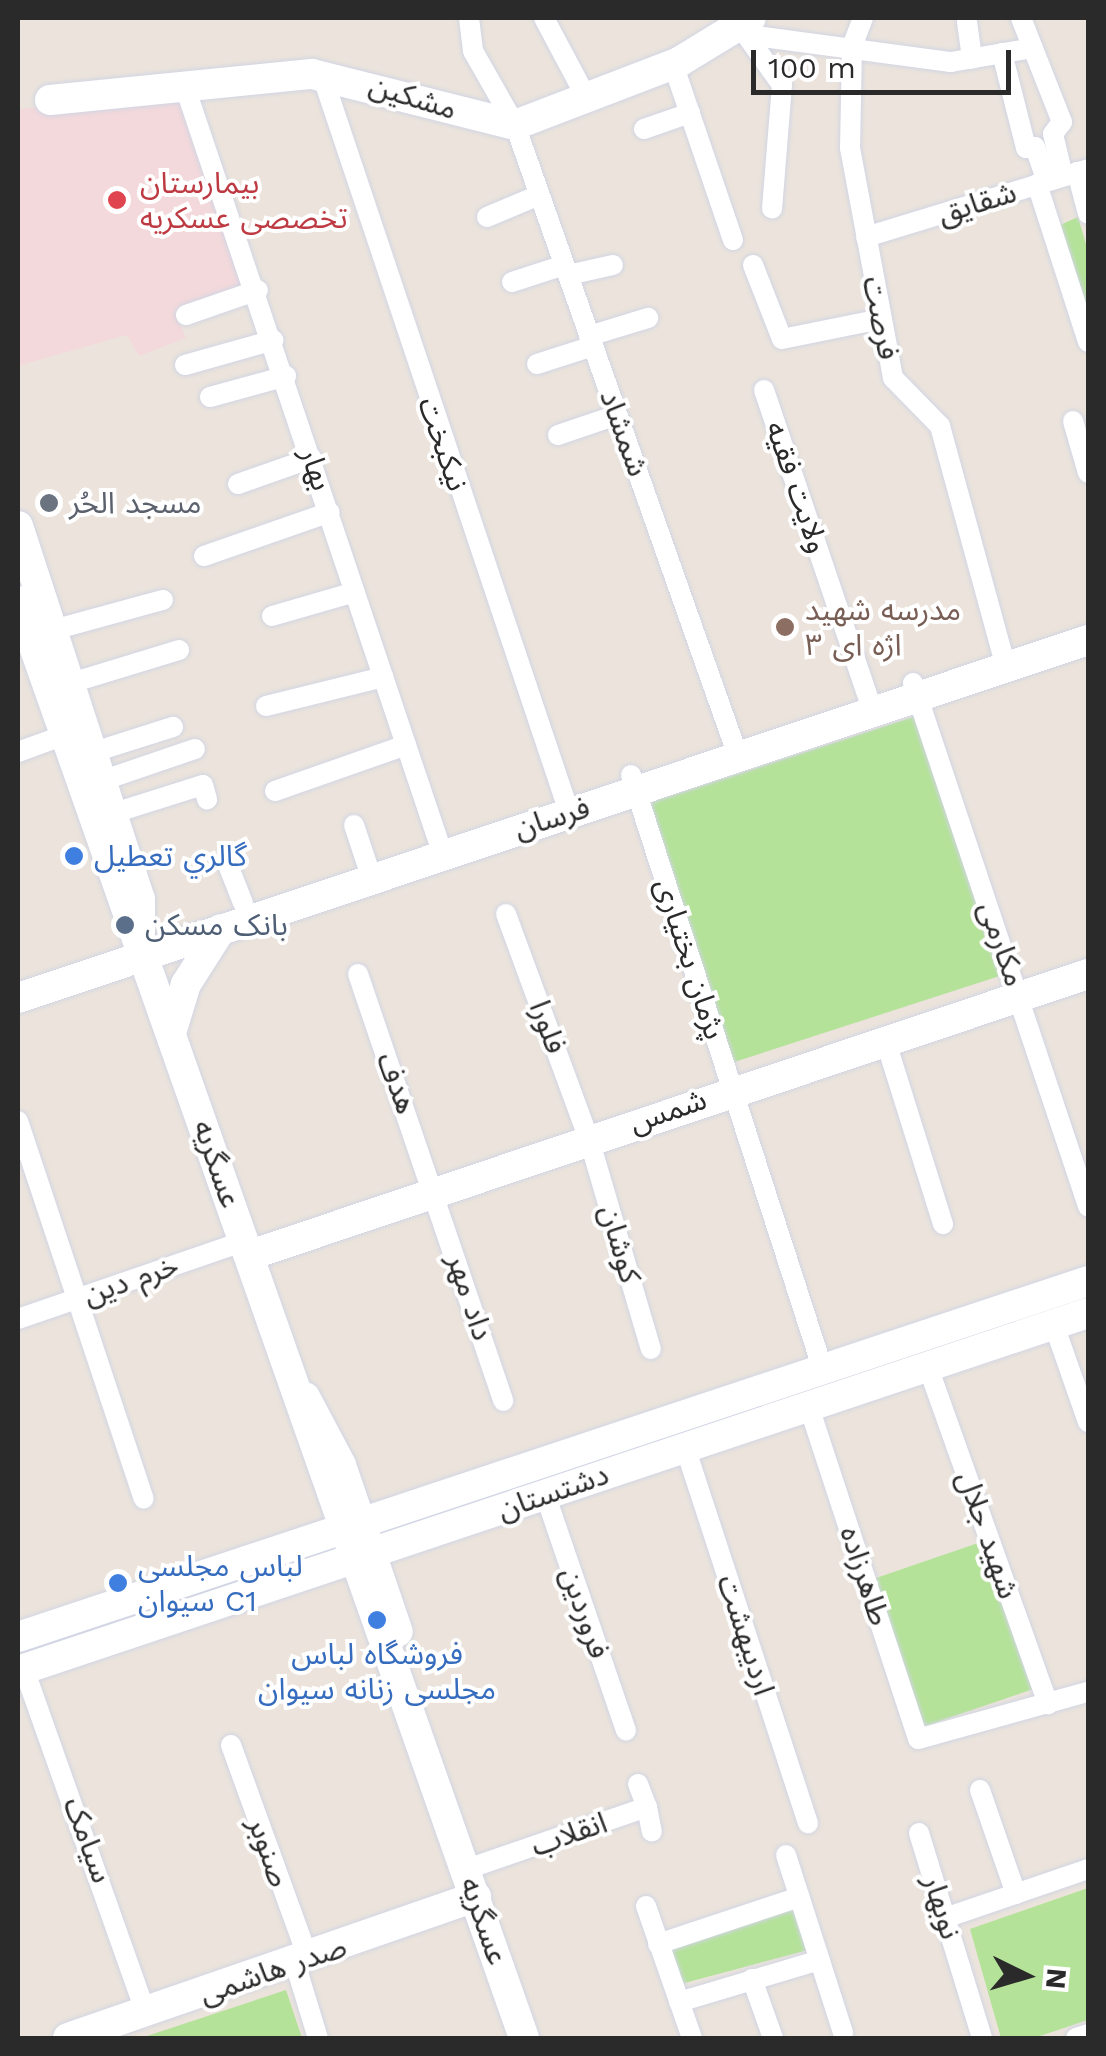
<!DOCTYPE html>
<meta charset="utf-8">
<style>
body{margin:0}
#map{position:relative;width:1106px;height:2056px;overflow:hidden;background:#ece4dc;font-family:"Work Sans","Noto Sans Arabic",sans-serif}
div>[style]{position:absolute}
[style*='--x']{left:calc(var(--x)*1px);top:calc(var(--y)*1px);width:calc(var(--w)*1px);rotate:calc(var(--a)*1deg)}
.medical>*{inset:0;background:#f3d9db}
.green>*{inset:0;background:#b4e298;transform-origin:0 0}
.roads{filter:drop-shadow(0 0 2px #d1d5e3) drop-shadow(0 0 2px #d1d5e3)}
.street>*{height:20px;margin:-10px;padding:0 10px;transform-origin:10px;border-radius:10px;background:#fff}
.secondary>*{height:30px;margin:-15px;padding:0 15px;transform-origin:15px;border-radius:15px;background:#fff}
.dots>*{width:28px;height:28px;translate:-50% -50%;box-sizing:border-box;border:5px solid #fff;border-radius:50%}
span{translate:-50% -50%;white-space:nowrap;text-align:center;line-height:1.15;-webkit-text-stroke:8px #fff;paint-order:stroke}
.street-label{font-size:30px;color:#2a2a2a}
.health-label{font-size:30px;color:#be3a42}
.left{translate:0 -50%;text-align:left}
.worship-label{font-size:30px;color:#5b616d}
.education-label{font-size:30px;color:#785e54}
.shop-label{font-size:30px;color:#366cbe}
.service-label{font-size:30px;color:#4e5e75}
.frame{position:absolute;inset:0;border:20px solid #2a2a2a;pointer-events:none}
.north{position:absolute;left:976px;top:1926px;width:100px;height:100px;-webkit-text-stroke:8px #fff;paint-order:stroke;rotate:95deg;font-size:28px;font-weight:700;line-height:40px;text-align:center;color:#2a2a2a}
.north::after{content:'';display:block;margin:auto;width:35px;height:45px;background:#2a2a2a;clip-path:polygon(50% 0,100% 100%,50% 72%,0 100%)}
.scale{position:absolute;left:751px;top:50px;width:260px;height:45px;box-sizing:border-box;border:5px solid #2a2a2a;border-top:0;padding-left:12px;font-size:30px;line-height:35px;white-space:nowrap;color:#2a2a2a;-webkit-text-stroke:8px #fff;paint-order:stroke}
</style>
<div id="map">
<div class="medical">
<div style="clip-path:polygon(181px 98px,245px 286px,174px 311px,186px 338px,139px 356px,127px 335px,18px 366px,18px 109px)"></div>
</div>
<div class="green">
<div style="clip-path:polygon(1078px 217px,1088px 251px,1088px 320px,1058px 226px)"></div>
<div style="left:916px;top:716px;width:273px;height:283px;rotate:72deg"></div>
<div style="left:981px;top:1542px;width:156px;height:114px;rotate:71deg"></div>
<div style="clip-path:polygon(1088px 1888px,1088px 2020px,1034px 2038px,1001px 2038px,970px 1929px)"></div>
<div style="left:798px;top:1904px;width:47px;height:136px;rotate:75deg"></div>
<div style="clip-path:polygon(286px 1990px,302px 2038px,141px 2038px)"></div>
</div>
<div class="roads">
<div class="street">
<div style="--x:469;--y:18;--w:33;--a:83"></div>
<div style="--x:473;--y:51;--w:85;--a:60.4"></div>
<div style="--x:515;--y:125;--w:654;--a:70.54"></div>
<div style="--x:544;--y:18;--w:92;--a:62"></div>
<div style="--x:863;--y:18;--w:30;--a:111"></div>
<div style="--x:852;--y:46;--w:102;--a:91.1"></div>
<div style="--x:850;--y:148;--w:234;--a:79.4"></div>
<div style="--x:893;--y:378;--w:67;--a:45.6"></div>
<div style="--x:940;--y:426;--w:235;--a:74.7"></div>
<div style="--x:1021;--y:18;--w:112;--a:68.5"></div>
<div style="--x:1062;--y:122;--w:15;--a:127"></div>
<div style="--x:1053;--y:134;--w:43;--a:76.6"></div>
<div style="--x:728;--y:20;--w:25;--a:37"></div>
<div style="--x:748;--y:35;--w:205;--a:7.6"></div>
<div style="--x:951;--y:62;--w:83;--a:-9.7"></div>
<div style="--x:967;--y:22;--w:37;--a:82"></div>
<div style="--x:744;--y:32;--w:65;--a:54.4"></div>
<div style="--x:782;--y:85;--w:124;--a:94.6"></div>
<div style="--x:1002;--y:53;--w:98;--a:75.8"></div>
<div style="--x:1026;--y:148;--w:9;--a:-6"></div>
<div style="--x:1035;--y:147;--w:36;--a:71"></div>
<div style="--x:673;--y:64;--w:186;--a:71.2"></div>
<div style="--x:322;--y:75;--w:777;--a:71.47"></div>
<div style="--x:185;--y:87;--w:807;--a:71.43"></div>
<div style="--x:644;--y:129;--w:49;--a:-19.2"></div>
<div style="--x:1077;--y:172;--w:43;--a:75.3"></div>
<div style="--x:1037;--y:184;--w:166;--a:72.1"></div>
<div style="--x:487;--y:217;--w:56;--a:-22.9"></div>
<div style="--x:866;--y:237;--w:232;--a:-17"></div>
<div style="--x:753;--y:265;--w:79;--a:68.6"></div>
<div style="--x:782;--y:339;--w:101;--a:-11.4"></div>
<div style="--x:568;--y:275;--w:46;--a:-12.5"></div>
<div style="--x:512;--y:282;--w:55;--a:-18.1"></div>
<div style="--x:186;--y:315;--w:76;--a:-19.1"></div>
<div style="--x:589;--y:336;--w:62;--a:-17"></div>
<div style="--x:537;--y:364;--w:59;--a:-17.8"></div>
<div style="--x:185;--y:365;--w:92;--a:-15.7"></div>
<div style="--x:764;--y:390;--w:324;--a:71.3"></div>
<div style="--x:210;--y:397;--w:79;--a:-15.4"></div>
<div style="--x:1073;--y:421;--w:54;--a:73.9"></div>
<div style="--x:558;--y:435;--w:62;--a:-18.7"></div>
<div style="--x:238;--y:484;--w:78;--a:-19.4"></div>
<div style="--x:204;--y:556;--w:133;--a:-19.2"></div>
<div style="--x:272;--y:616;--w:86;--a:-16.1"></div>
<div style="--x:53;--y:630;--w:114;--a:-15.3"></div>
<div style="--x:71;--y:683;--w:113;--a:-17"></div>
<div style="--x:913;--y:683;--w:552;--a:71.5"></div>
<div style="--x:266;--y:706;--w:121;--a:-13.9"></div>
<div style="--x:18;--y:752;--w:47;--a:-20"></div>
<div style="--x:94;--y:752;--w:83;--a:-17.6"></div>
<div style="--x:631;--y:775;--w:625;--a:72.12"></div>
<div style="--x:104;--y:780;--w:96;--a:-18.8"></div>
<div style="--x:275;--y:791;--w:139;--a:-19.3"></div>
<div style="--x:114;--y:813;--w:93;--a:-17.5"></div>
<div style="--x:203;--y:785;--w:15;--a:74"></div>
<div style="--x:354;--y:825;--w:54;--a:71.6"></div>
<div style="--x:228;--y:865;--w:41;--a:68.5"></div>
<div style="--x:506;--y:914;--w:240;--a:69.8"></div>
<div style="--x:589;--y:1139;--w:219;--a:73.6"></div>
<div style="--x:358;--y:974;--w:451;--a:71.2"></div>
<div style="--x:885;--y:1039;--w:194;--a:72.6"></div>
<div style="--x:18;--y:1121;--w:398;--a:71.6"></div>
<div style="--x:18;--y:1319;--w:239;--a:-19"></div>
<div style="--x:1054;--y:1325;--w:103;--a:70.7"></div>
<div style="--x:928;--y:1367;--w:358;--a:70.4"></div>
<div style="--x:809;--y:1407;--w:349;--a:71.8"></div>
<div style="--x:918;--y:1739;--w:176;--a:-15.5"></div>
<div style="--x:685;--y:1447;--w:396;--a:71.9"></div>
<div style="--x:545;--y:1494;--w:250;--a:71.1"></div>
<div style="--x:24;--y:1669;--w:365;--a:70.5"></div>
<div style="--x:231;--y:1745;--w:226;--a:70.1"></div>
<div style="--x:638;--y:1784;--w:25;--a:69"></div>
<div style="--x:980;--y:1790;--w:110;--a:70.9"></div>
<div style="--x:919;--y:1833;--w:214;--a:72.9"></div>
<div style="--x:786;--y:1855;--w:187;--a:72.2"></div>
<div style="--x:467;--y:1869;--w:190;--a:-19"></div>
<div style="--x:647;--y:1807;--w:25;--a:79"></div>
<div style="--x:646;--y:1906;--w:140;--a:70.8"></div>
<div style="--x:945;--y:1918;--w:151;--a:-18.9"></div>
<div style="--x:658;--y:1944;--w:149;--a:-18.4"></div>
<div style="--x:295;--y:1963;--w:78;--a:73"></div>
<div style="--x:752;--y:1979;--w:63;--a:70.4"></div>
<div style="--x:679;--y:2002;--w:147;--a:-16.6"></div>
<div style="--x:1076;--y:2038;--w:13;--a:-18"></div>
</div>
<div class="secondary">
<div style="--x:50;--y:100;--w:263;--a:-5.7"></div>
<div style="--x:312;--y:74;--w:209;--a:14.1"></div>
<div style="--x:515;--y:125;--w:176;--a:-21"></div>
<div style="--x:679;--y:62;--w:84;--a:-31.4"></div>
<div style="--x:18;--y:526;--w:392;--a:71.9"></div>
<div style="--x:140;--y:899;--w:34;--a:90"></div>
<div style="--x:18;--y:601;--w:1523;--a:70.6"></div>
<div style="--x:18;--y:998;--w:1128;--a:-18.5"></div>
<div style="--x:171;--y:1033;--w:51;--a:-73"></div>
<div style="--x:186;--y:984;--w:65;--a:-57.5"></div>
<div style="--x:250;--y:1255;--w:884;--a:-18.54"></div>
<div style="--x:305;--y:1397;--w:77;--a:62.1"></div>
<div style="--x:341;--y:1465;--w:176;--a:71.2"></div>
<div style="--x:18;--y:1637;--w:1128;--a:-18.4"></div>
<div style="--x:18;--y:1671;--w:1128;--a:-18.5"></div>
<div style="--x:68;--y:2038;--w:432;--a:-19.1"></div>
</div>
</div>
<div class="dots">
<div style="left:117px;top:200px;background:#e0444e"></div>
<div style="left:49px;top:503px;background:#6b7280"></div>
<div style="left:785px;top:627px;background:#8d6e63"></div>
<div style="left:74px;top:856px;background:#3f7fe0"></div>
<div style="left:125px;top:925px;background:#5c6f8a"></div>
<div style="left:118px;top:1583px;background:#3f7fe0"></div>
<div style="left:377px;top:1620px;background:#3f7fe0"></div>
</div>
<div class="street-label">
<span style="left:413px;top:97px;rotate:17deg">مشکین</span>
<span style="left:977px;top:203px;rotate:-17deg">شقایق</span>
<span style="left:881px;top:318px;rotate:79deg">فرصت</span>
<span style="left:624px;top:433px;rotate:70deg">شمشاد</span>
<span style="left:443px;top:444px;rotate:71deg">نیکبخت</span>
<span style="left:316px;top:469px;rotate:72deg">بهار</span>
<span style="left:797px;top:487px;rotate:71deg">ولایت فقیه</span>
<span style="left:552px;top:818px;rotate:-17deg">فرسان</span>
<span style="left:1002px;top:944px;rotate:71deg">مکارمی</span>
<span style="left:690px;top:959px;rotate:72deg">پژمان بختیاری</span>
<span style="left:548px;top:1027px;rotate:70deg">فلورا</span>
<span style="left:397px;top:1083px;rotate:70deg">هدف</span>
<span style="left:668px;top:1111px;rotate:-19deg">شمس</span>
<span style="left:217px;top:1164px;rotate:71deg">عسگریه</span>
<span style="left:620px;top:1244px;rotate:74deg">کوشان</span>
<span style="left:131px;top:1280px;rotate:-19deg">خرم دین</span>
<span style="left:470px;top:1297px;rotate:72deg">داد مهر</span>
<span style="left:553px;top:1492px;rotate:-19deg">دشتستان</span>
<span style="left:988px;top:1535px;rotate:71deg">شهید جلال</span>
<span style="left:865px;top:1576px;rotate:72deg">طاهرزاده</span>
<span style="left:585px;top:1613px;rotate:71deg">فروردین</span>
<span style="left:746px;top:1635px;rotate:72deg">اردیبهشت</span>
<span style="left:569px;top:1834px;rotate:-19deg">انقلاب</span>
<span style="left:88px;top:1840px;rotate:70deg">سیامک</span>
<span style="left:269px;top:1852px;rotate:70deg">صنوبر</span>
<span style="left:942px;top:1907px;rotate:73deg">نوبهار</span>
<span style="left:484px;top:1921px;rotate:71deg">عسگریه</span>
<span style="left:273px;top:1970px;rotate:-19deg">صدر هاشمی</span>
</div>
<div class="health-label">
<span class="left" style="left:140px;top:200px">بیمارستان<br>تخصصی عسکریه</span>
</div>
<div class="worship-label">
<span class="left" style="left:69px;top:503px">مسجد الحُر</span>
</div>
<div class="education-label">
<span class="left" style="left:805px;top:627px">مدرسه شهید<br>اژه ای ۳</span>
</div>
<div class="shop-label">
<span class="left" style="left:94px;top:856px">گالري تعطيل</span>
<span class="left" style="left:138px;top:1583px">لباس مجلسی<br>سیوان C1</span>
<span style="left:377px;top:1671px">فروشگاه لباس<br>مجلسی زنانه سیوان</span>
</div>
<div class="service-label">
<span class="left" style="left:145px;top:925px">بانک مسکن</span>
</div>
<div class="frame"></div>
<div class="north">N</div>
<div class="scale">100 m</div>
</div>
